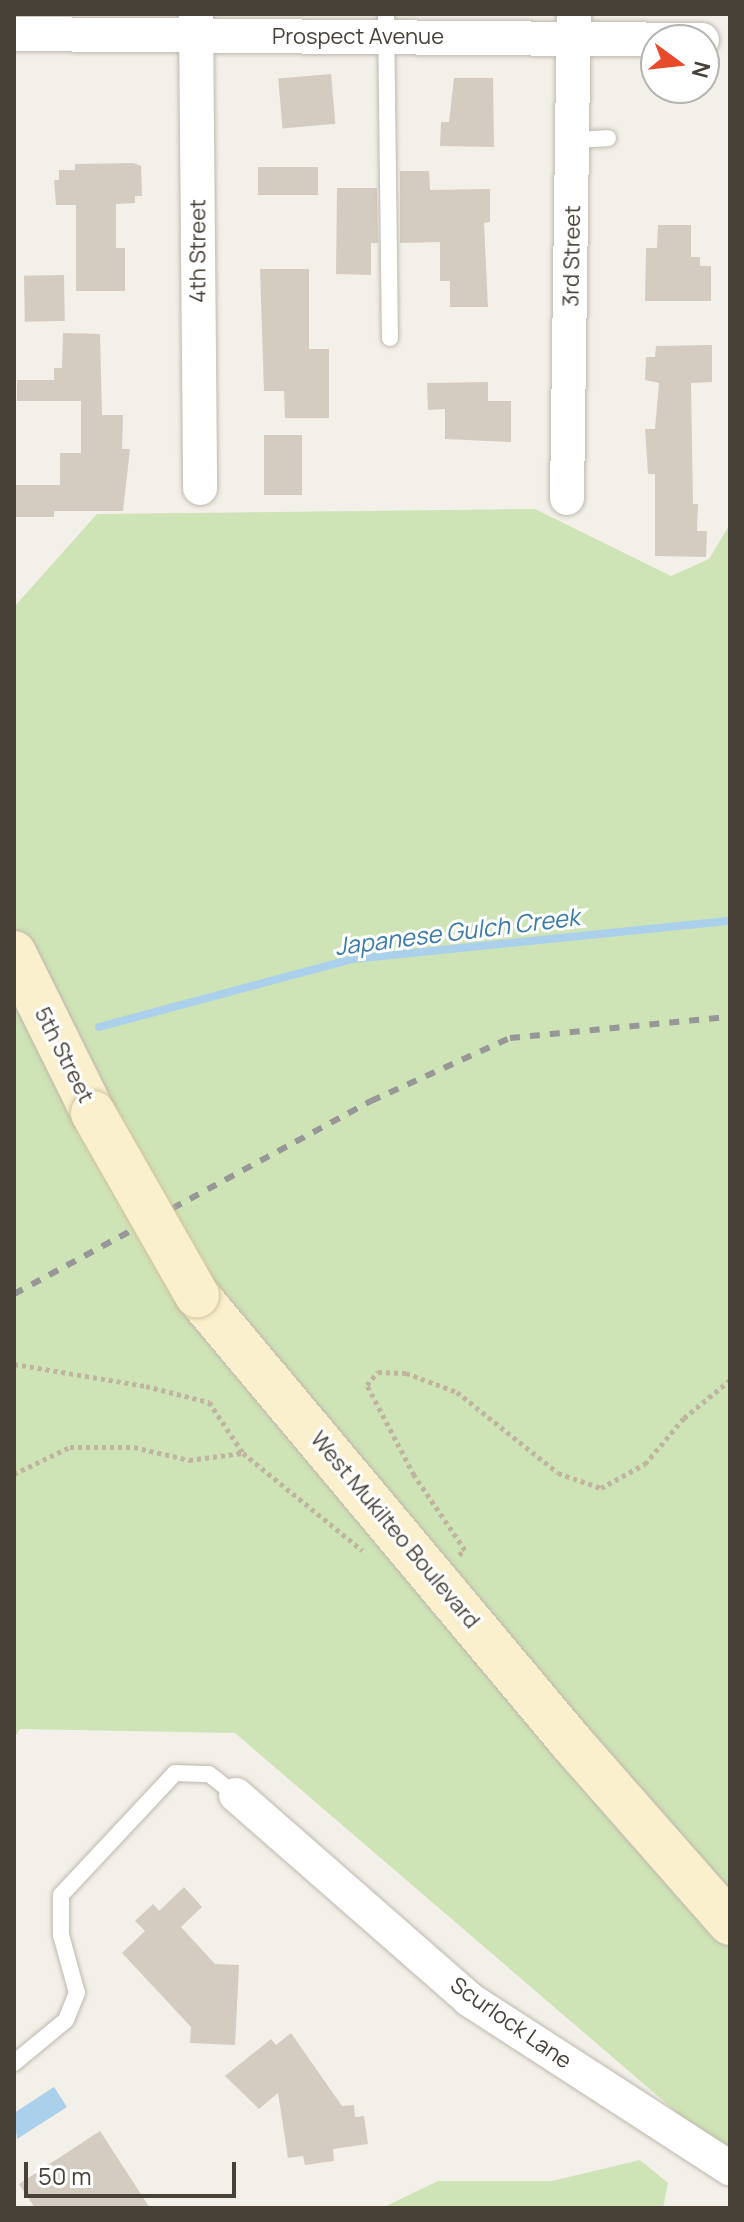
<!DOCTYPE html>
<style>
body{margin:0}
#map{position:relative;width:744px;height:2222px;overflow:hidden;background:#f3f0ea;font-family:Manrope,sans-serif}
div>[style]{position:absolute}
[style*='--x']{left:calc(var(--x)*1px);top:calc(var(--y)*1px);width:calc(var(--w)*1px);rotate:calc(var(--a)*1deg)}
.green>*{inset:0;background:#cfe4b6}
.water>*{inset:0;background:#abd0eb}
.stream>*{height:8px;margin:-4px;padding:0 4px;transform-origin:4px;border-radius:4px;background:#abd0eb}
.building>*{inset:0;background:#d4ccc0;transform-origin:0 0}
.path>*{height:5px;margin-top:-2.5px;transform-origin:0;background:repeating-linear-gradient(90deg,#bfb49f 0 4px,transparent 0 8px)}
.roads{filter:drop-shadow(0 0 2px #beb8ad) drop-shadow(0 0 2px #beb8ad)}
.lane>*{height:16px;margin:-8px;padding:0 8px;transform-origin:8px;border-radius:8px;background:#fff}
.street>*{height:34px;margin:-17px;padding:0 17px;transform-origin:17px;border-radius:17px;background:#fff}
.secondary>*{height:44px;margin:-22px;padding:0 22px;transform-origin:22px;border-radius:22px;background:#faf0cd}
.rail>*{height:6px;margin-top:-3px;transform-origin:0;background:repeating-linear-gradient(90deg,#979797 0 10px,transparent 0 20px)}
.bridges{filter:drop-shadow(0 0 2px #cfc39d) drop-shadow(0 0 2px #cfc39d)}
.secondary-bridge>*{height:44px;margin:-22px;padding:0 22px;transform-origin:22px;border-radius:22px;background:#faf0cd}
span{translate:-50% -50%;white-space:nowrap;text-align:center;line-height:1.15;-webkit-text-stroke:6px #fff;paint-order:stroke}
.street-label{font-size:22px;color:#474138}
.water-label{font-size:24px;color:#3a7aaa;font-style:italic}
.frame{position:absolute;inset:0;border:16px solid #474138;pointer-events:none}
.north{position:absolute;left:640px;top:24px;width:80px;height:80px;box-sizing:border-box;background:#fff;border:2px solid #b5b3af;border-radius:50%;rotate:105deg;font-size:22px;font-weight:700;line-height:32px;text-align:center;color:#474138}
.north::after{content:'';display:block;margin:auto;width:28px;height:36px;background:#e84a2c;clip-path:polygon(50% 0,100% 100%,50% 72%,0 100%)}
.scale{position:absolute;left:24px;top:2162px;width:212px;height:36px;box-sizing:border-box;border:4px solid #474138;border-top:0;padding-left:10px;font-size:24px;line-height:28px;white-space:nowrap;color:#474138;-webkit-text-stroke:6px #fff;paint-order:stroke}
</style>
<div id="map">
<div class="green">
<div style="clip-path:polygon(535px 509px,671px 576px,709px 559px,730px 524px,730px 2158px,235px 1733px,20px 1729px,14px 1738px,14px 607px,97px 514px)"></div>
<div style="clip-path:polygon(640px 2160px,668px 2183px,663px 2208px,382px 2208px,438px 2181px,552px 2181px)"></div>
</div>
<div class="water">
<div style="clip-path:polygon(54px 2087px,67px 2107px,17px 2139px,14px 2113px)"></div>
</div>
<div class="stream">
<div style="--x:99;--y:1027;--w:263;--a:-15"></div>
<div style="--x:353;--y:959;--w:379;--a:-5.8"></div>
</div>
<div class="building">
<div style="left:331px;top:74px;width:50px;height:53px;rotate:85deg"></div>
<div style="clip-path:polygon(454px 78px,493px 78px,494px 147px,440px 146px,441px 122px,449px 122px)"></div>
<div style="clip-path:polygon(133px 163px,141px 166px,142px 196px,135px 196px,135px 203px,116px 204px,116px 248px,125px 248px,125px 291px,76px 291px,76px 205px,56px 205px,54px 180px,59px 180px,59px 170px,75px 170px,75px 164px)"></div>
<div style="left:318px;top:167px;width:28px;height:60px;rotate:90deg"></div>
<div style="clip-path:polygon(400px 171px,429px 171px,430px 190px,490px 189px,490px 222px,484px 223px,488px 307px,450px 307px,450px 281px,440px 281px,440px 242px,400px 243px)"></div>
<div style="clip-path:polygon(337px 188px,377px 188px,378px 243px,371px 243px,371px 275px,336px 274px)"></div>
<div style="clip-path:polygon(658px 225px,691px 225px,691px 257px,700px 257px,700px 266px,711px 266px,711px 301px,645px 301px,646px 248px,657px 248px)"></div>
<div style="clip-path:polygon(260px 269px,309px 269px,309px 349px,329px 349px,329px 418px,285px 418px,284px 391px,264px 391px)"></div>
<div style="left:64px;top:275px;width:46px;height:40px;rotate:89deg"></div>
<div style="clip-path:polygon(63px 333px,100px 334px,102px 415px,123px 415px,122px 449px,130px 449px,123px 511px,54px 511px,54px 517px,16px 517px,16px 485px,60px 485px,60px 453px,81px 453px,81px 401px,17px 401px,17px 380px,54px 380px,54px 368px,62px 368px)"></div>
<div style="clip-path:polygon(712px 345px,712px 382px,691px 383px,693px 504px,698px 504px,697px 531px,707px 531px,706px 557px,655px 556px,655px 474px,648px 474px,645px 429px,655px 429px,659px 383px,645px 380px,646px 357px,655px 357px,656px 346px)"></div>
<div style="clip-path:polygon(488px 382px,488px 401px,511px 401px,511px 442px,445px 439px,445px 409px,428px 410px,427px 383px)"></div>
<div style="left:264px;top:435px;width:38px;height:60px"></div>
<div style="clip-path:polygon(184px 1887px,202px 1907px,181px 1927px,215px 1964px,239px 1965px,235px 2045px,190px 2043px,191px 2027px,122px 1953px,145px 1931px,135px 1921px,153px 1904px,159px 1911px)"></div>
<div style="clip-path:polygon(291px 2033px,342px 2106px,354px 2105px,355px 2117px,364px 2116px,368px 2144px,333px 2149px,334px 2161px,305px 2165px,303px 2156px,288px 2158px,278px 2093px,259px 2109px,225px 2076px,271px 2039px,276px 2045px)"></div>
<div style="clip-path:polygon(100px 2131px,150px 2208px,35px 2208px,19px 2184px)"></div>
</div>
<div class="path">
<div style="--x:14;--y:1364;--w:134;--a:9.5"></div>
<div style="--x:146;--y:1386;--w:65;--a:14.3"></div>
<div style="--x:209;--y:1402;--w:61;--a:56.3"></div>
<div style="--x:14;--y:1474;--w:62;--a:-25.7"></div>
<div style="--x:70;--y:1447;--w:64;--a:0"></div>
<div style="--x:134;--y:1447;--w:57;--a:13.3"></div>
<div style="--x:189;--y:1460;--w:54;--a:-7.4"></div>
<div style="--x:243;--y:1453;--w:154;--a:39.2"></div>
<div style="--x:459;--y:1555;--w:8;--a:-40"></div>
<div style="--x:465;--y:1550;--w:91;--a:-124.2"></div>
<div style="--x:414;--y:1475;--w:102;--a:-117.6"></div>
<div style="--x:367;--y:1385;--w:17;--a:-50"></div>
<div style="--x:378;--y:1372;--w:28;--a:2"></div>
<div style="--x:406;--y:1373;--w:54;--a:20.4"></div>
<div style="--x:457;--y:1392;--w:129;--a:38.7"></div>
<div style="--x:558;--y:1473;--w:46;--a:19.2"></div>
<div style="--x:601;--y:1488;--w:50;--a:-28.6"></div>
<div style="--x:645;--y:1464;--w:60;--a:-49.7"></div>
<div style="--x:684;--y:1418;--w:60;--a:-39.6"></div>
</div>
<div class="roads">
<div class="lane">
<div style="--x:386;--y:14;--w:324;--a:89.3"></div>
<div style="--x:574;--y:140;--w:34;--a:-3"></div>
<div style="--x:14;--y:2063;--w:67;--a:-39.6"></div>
<div style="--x:66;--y:2020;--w:29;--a:-68"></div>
<div style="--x:77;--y:1993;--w:60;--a:-105.4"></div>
<div style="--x:61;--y:1935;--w:40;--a:-90"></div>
<div style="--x:61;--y:1895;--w:167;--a:-46.9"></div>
<div style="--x:175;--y:1773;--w:34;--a:2"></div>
<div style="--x:209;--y:1774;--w:34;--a:38"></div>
</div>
<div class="street">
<div style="--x:196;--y:14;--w:474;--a:89.5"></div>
<div style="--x:14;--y:34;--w:688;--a:0.5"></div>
<div style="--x:567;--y:498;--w:484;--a:-89.2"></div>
<div style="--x:236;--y:1795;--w:311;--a:41.2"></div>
<div style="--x:470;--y:2000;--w:310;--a:32.9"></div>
</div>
<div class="secondary">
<div style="--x:14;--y:953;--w:178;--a:63.7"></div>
<div style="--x:197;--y:1295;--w:583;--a:50.08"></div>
<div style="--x:571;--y:1742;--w:241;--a:48.7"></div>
</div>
</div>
<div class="rail">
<div style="--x:14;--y:1294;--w:406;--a:-28.4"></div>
<div style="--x:371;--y:1101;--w:153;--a:-24.4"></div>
<div style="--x:510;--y:1038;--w:221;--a:-5.5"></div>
</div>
<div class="bridges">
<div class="secondary-bridge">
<div style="--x:93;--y:1113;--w:210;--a:60.3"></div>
</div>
</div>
<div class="street-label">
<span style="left:358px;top:37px">Prospect Avenue</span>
<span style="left:198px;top:251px;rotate:-90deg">4th Street</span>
<span style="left:572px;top:256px;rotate:-89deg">3rd Street</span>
<span style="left:64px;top:1055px;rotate:63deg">5th Street</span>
<span style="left:395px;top:1530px;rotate:50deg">West Mukilteo Boulevard</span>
<span style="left:511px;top:2023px;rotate:35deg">Scurlock Lane</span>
</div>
<div class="water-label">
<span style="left:457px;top:931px;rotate:-7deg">Japanese Gulch Creek</span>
</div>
<div class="frame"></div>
<div class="north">N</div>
<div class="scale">50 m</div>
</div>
